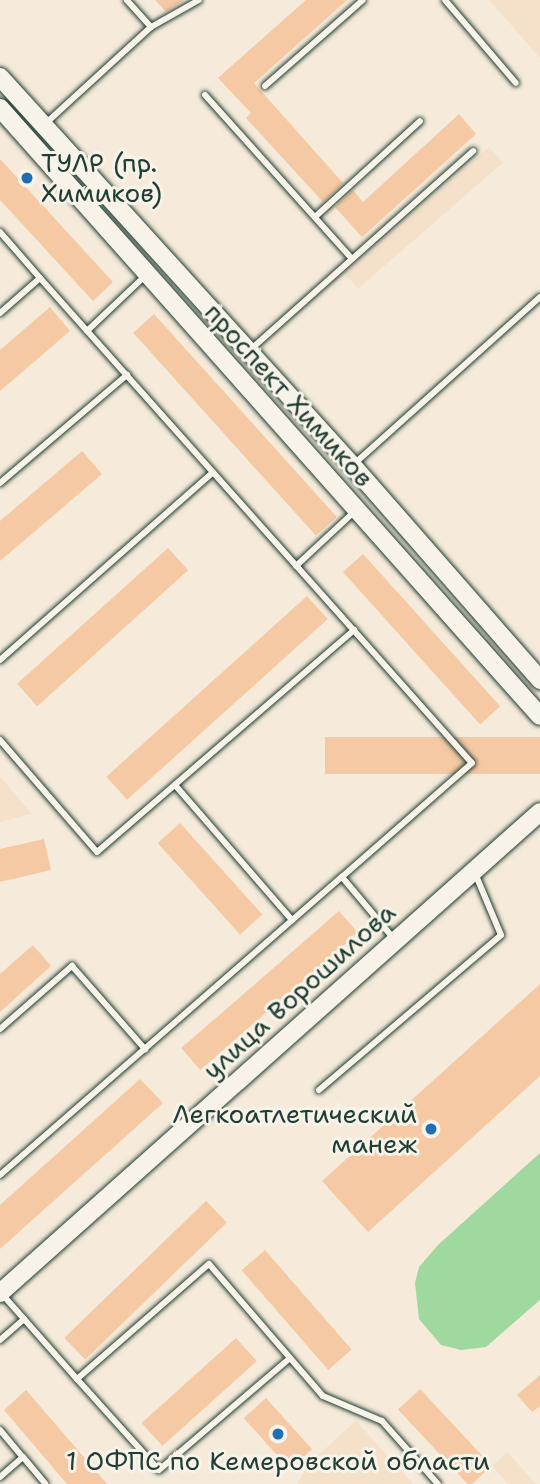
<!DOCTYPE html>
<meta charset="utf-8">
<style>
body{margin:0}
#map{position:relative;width:540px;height:1484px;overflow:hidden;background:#f6ebda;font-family:"Shantell Sans",sans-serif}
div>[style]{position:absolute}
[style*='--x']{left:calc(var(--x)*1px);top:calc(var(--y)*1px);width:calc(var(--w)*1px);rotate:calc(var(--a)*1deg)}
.built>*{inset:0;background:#f5e1ca;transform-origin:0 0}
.green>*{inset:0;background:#a0d99f}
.building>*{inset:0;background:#f4c9a3;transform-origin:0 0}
.roads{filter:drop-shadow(0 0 2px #1f3d34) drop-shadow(0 0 2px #1f3d34)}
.lane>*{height:6px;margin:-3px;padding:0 3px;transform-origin:3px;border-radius:3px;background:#f7f3e8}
.secondary>*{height:18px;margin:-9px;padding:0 9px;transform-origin:9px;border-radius:9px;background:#f7f3e8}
.dots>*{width:19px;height:19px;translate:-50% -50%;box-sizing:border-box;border:4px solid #f7f3e8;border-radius:50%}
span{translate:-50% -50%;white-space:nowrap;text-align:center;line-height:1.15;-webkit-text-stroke:6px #f7f3e8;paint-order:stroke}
.poi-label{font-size:26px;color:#1f3d34}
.left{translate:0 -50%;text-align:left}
.right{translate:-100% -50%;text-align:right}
.street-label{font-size:26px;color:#1f3d34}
</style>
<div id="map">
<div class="built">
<div style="clip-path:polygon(489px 0,540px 0,540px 58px)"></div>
<div style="left:489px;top:147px;width:21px;height:192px;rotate:49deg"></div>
<div style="clip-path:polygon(0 776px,32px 814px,0 822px)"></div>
<div style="clip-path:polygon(356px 1421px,413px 1484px,297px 1484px,309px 1463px)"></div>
<div style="clip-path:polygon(507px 1452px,536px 1484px,508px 1484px,492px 1466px)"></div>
</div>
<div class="green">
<div style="clip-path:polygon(540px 1153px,540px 1300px,486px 1347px,461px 1350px,441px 1345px,419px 1319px,415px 1283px,419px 1267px,438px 1245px)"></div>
</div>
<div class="building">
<div style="clip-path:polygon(155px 0,184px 0,166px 12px)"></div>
<div style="clip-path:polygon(306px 0,347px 0,254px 83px,343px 183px,323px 202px,246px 118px,251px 113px,218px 78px)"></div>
<div style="clip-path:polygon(459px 114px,476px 134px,362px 237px,335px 207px,353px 190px,363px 202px)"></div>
<div style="clip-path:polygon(0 159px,113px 282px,93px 301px,0 200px)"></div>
<div style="clip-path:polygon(50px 307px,70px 331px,0 391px,0 350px)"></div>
<div style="left:154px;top:314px;width:273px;height:28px;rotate:48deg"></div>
<div style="clip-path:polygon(82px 451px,102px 474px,0 561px,0 521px)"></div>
<div style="left:168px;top:548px;width:30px;height:203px;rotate:48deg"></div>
<div style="left:363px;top:554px;width:205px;height:27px;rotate:48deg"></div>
<div style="left:307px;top:596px;width:31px;height:270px;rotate:48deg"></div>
<div style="left:540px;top:737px;width:37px;height:215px;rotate:90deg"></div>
<div style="left:180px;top:823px;width:123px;height:30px;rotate:48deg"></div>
<div style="clip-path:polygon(44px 839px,51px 870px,0 882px,0 849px)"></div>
<div style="left:339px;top:911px;width:29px;height:209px;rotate:49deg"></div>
<div style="clip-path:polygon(33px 945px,51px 966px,0 1012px,0 974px)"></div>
<div style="clip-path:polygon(540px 984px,540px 1076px,368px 1232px,322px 1181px)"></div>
<div style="clip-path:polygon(140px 1079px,163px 1103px,0 1249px,0 1205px)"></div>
<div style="left:206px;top:1201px;width:30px;height:197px;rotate:46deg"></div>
<div style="left:265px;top:1250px;width:132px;height:31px;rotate:49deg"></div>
<div style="left:236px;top:1338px;width:31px;height:127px;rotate:48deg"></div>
<div style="clip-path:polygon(540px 1375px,540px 1406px,532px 1412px,517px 1395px)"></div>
<div style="left:420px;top:1389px;width:105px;height:30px;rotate:47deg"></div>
<div style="clip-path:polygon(26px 1390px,107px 1484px,67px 1484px,4px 1410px)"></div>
<div style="left:266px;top:1398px;width:69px;height:30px;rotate:48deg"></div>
</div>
<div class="roads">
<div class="lane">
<div style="--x:445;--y:0;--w:109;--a:49.5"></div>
<div style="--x:151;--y:27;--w:55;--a:-29.4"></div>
<div style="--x:265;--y:86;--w:130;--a:-41.3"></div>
<div style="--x:205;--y:95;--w:220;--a:48.1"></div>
<div style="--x:45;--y:124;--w:144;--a:-42.5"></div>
<div style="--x:151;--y:27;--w:36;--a:-132"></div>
<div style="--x:315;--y:217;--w:142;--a:-42.4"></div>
<div style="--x:0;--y:232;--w:61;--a:49"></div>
<div style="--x:40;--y:278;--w:53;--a:138.8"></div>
<div style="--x:40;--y:278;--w:649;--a:48.31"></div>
<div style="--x:472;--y:763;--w:173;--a:138.8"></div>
<div style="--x:342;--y:877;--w:81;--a:50"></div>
<div style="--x:87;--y:331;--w:83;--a:-43.5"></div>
<div style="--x:250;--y:350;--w:299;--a:-41.7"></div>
<div style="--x:354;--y:464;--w:250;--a:-41.9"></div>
<div style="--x:0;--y:483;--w:167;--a:-40.4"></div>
<div style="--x:296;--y:566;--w:82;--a:-43"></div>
<div style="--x:0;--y:660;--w:284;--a:-41.4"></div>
<div style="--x:0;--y:740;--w:148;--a:49.1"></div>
<div style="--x:97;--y:852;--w:340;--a:-40.8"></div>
<div style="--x:175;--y:785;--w:179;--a:49.1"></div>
<div style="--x:0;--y:1029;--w:96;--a:-41.2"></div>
<div style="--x:72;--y:966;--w:111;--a:48.7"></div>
<div style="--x:319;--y:1090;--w:239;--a:-40.4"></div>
<div style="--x:501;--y:935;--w:67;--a:-112.8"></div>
<div style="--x:0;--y:1175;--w:454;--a:-41.1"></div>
<div style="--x:2;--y:1294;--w:113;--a:48.6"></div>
<div style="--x:77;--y:1379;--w:175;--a:-41.1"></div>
<div style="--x:209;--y:1264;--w:174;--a:49.2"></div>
<div style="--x:323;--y:1396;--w:64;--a:23"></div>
<div style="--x:382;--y:1421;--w:84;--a:48.4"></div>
<div style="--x:0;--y:1340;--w:32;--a:-41"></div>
<div style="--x:77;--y:1379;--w:122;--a:48"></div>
<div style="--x:159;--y:1470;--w:172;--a:-40.5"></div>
<div style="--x:0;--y:1430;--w:35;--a:50"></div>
<div style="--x:0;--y:1477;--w:30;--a:-41"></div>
<div style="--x:23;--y:1457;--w:35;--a:50"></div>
</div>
<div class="secondary">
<div style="--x:0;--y:77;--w:524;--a:47.79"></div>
<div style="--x:352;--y:465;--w:286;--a:48.8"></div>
<div style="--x:0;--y:108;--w:813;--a:48.39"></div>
<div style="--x:0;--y:1293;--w:723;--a:-41.69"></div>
</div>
</div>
<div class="dots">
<div style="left:27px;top:178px;background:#1f6fb2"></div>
<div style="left:431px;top:1129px;background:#1f6fb2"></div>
<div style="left:278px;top:1434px;background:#1f6fb2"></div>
</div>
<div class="poi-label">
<span class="left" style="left:41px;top:178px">ТУЛР (пр.<br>Химиков)</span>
<span class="right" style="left:417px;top:1129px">Легкоатлетический<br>манеж</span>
<span style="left:278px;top:1461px">1 ОФПС по Кемеровской области</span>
</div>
<div class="street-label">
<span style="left:289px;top:395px;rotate:48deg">проспект Химиков</span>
<span style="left:299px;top:991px;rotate:-42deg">улица Ворошилова</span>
</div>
</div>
